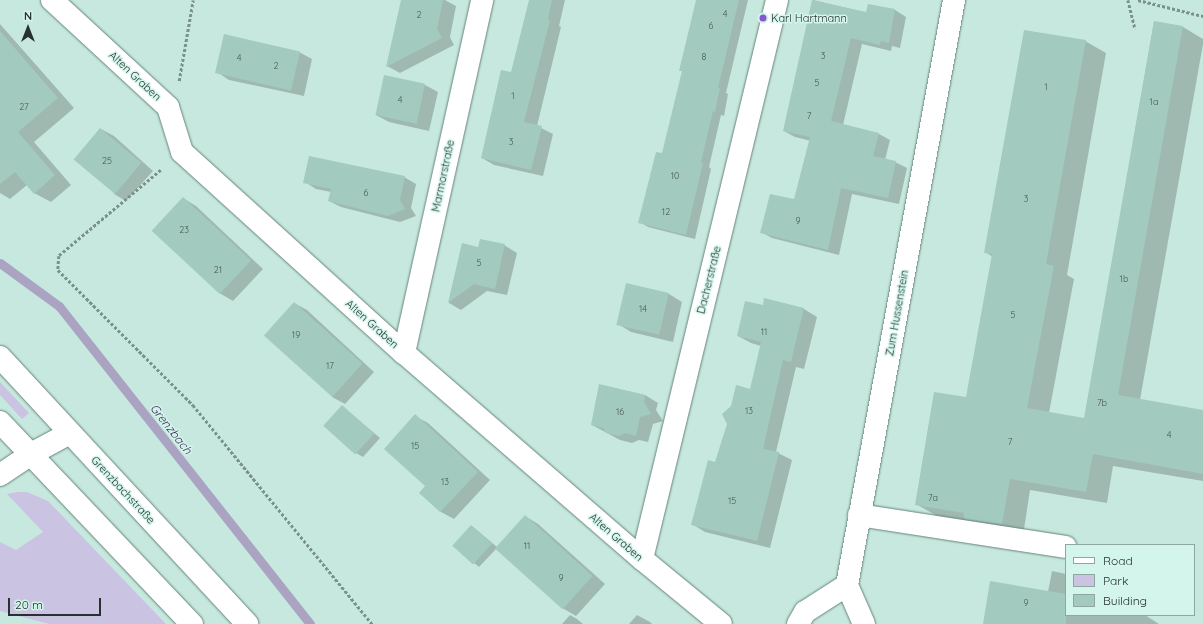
<!DOCTYPE html>
<meta charset="utf-8">
<style>
body{margin:0}
#map{position:relative;width:1203px;height:624px;overflow:hidden;background:#c7e8de;font-family:Quicksand,sans-serif}
div>[style]{position:absolute}
[style*='--x']{left:calc(var(--x)*1px);top:calc(var(--y)*1px);width:calc(var(--w)*1px);rotate:calc(var(--a)*1deg)}
.green>*{inset:0;background:#cbc3e2}
.shadow>*{inset:0;background:#0003}
.stream>*{height:9px;margin:-4.5px;padding:0 4.5px;transform-origin:4.5px;border-radius:4.5px;background:#aaa3c1}
.building>*{inset:0;background:#a3cabf;transform-origin:0 0}
.path>*{height:2.5px;margin-top:-1.25px;transform-origin:0;background:repeating-linear-gradient(90deg,#7b928b 0 3px,transparent 0 5px)}
.roads{filter:drop-shadow(0 0 1px #66847c) drop-shadow(0 0 1px #66847c)}
.minor>*{height:22px;margin:-11px;padding:0 11px;transform-origin:11px;border-radius:11px;background:#fff}
.dots>*{width:11px;height:11px;translate:-50% -50%;box-sizing:border-box;border:2px solid #d4f5ec;border-radius:50%}
span{translate:-50% -50%;white-space:nowrap;text-align:center;line-height:1.15;-webkit-text-stroke:3px #d4f5ec;paint-order:stroke}
.number-label{font-size:9px;color:#455853}
.number-label span{-webkit-text-stroke-width:0}
.poi-label{font-size:11px;color:#26322f}
.left{translate:0 -50%;text-align:left}
.street-label{font-size:11px;color:#26322f}
.water-label{font-size:12px;color:#3f315c;font-style:italic}
.legend{position:absolute;left:1065px;top:544px;width:130px;height:72px;box-sizing:border-box;background:#d4f5ec;border:1px solid #8ea7a0;margin:0;padding:5px 7px;list-style:none;font-size:12px;color:#26322f}
.legend li{display:flex;align-items:center;gap:8px;height:20px}
.legend b{width:20px;border:1px solid #8ea7a0}
.north{position:absolute;left:8px;top:8px;width:40px;height:40px;-webkit-text-stroke:3px #d4f5ec;paint-order:stroke;rotate:0deg;font-size:11px;font-weight:700;line-height:16px;text-align:center;color:#26322f}
.north::after{content:'';display:block;margin:auto;width:14px;height:18px;background:#26322f;clip-path:polygon(50% 0,100% 100%,50% 72%,0 100%)}
.scale{position:absolute;left:8px;top:598px;width:93px;height:18px;box-sizing:border-box;border:2px solid #26322f;border-top:0;padding-left:5px;font-size:12px;line-height:14px;white-space:nowrap;color:#26322f;-webkit-text-stroke:3px #d4f5ec;paint-order:stroke}
</style>
<div id="map">
<div class="green">
<div style="clip-path:polygon(0 382px,29px 413px,22px 419px,0 395px)"></div>
<div style="clip-path:polygon(17px 492px,27px 492px,48px 501px,166px 624px,49px 624px,0 611px,0 542px,16px 550px,43px 532px,7px 494px)"></div>
</div>
<div class="shadow">
<div style="clip-path:polygon(402px 0,445px 0,456px 6px,450px 37px,454px 45px,400px 73px,387px 66px)"></div>
<div style="clip-path:polygon(530px 0,565px 0,559px 26px,561px 27px,537px 126px,553px 134px,543px 176px,494px 165px,482px 158px,512px 73px)"></div>
<div style="clip-path:polygon(697px 0,748px 0,726px 93px,728px 94px,724px 116px,721px 115px,709px 167px,711px 169px,695px 239px,648px 227px,640px 222px,663px 154px,683px 72px,680px 70px)"></div>
<div style="clip-path:polygon(813px 0,867px 13px,869px 5px,895px 10px,906px 17px,900px 48px,892px 46px,891px 51px,862px 44px,843px 125px,879px 134px,890px 140px,885px 160px,895px 162px,907px 168px,899px 204px,852px 194px,839px 255px,772px 238px,761px 232px,795px 201px,811px 141px,795px 137px,784px 131px)"></div>
<div style="clip-path:polygon(1154px 22px,1183px 27px,1203px 39px,1203px 44px,1140px 400px,1203px 411px,1203px 481px,1113px 466px,1107px 503px,1030px 490px,1023px 536px,937px 516px,916px 504px,967px 399px,993px 257px,985px 252px,1085px 41px,1106px 53px,1067px 275px,1074px 279px,1049px 413px,1085px 419px)"></div>
<div style="clip-path:polygon(0 24px,74px 108px,34px 142px,71px 185px,51px 202px,34px 193px,27px 185px,10px 199px,0 193px)"></div>
<div style="clip-path:polygon(299px 52px,312px 59px,304px 96px,229px 80px,217px 72px)"></div>
<div style="clip-path:polygon(425px 85px,438px 92px,429px 131px,389px 122px,376px 115px)"></div>
<div style="clip-path:polygon(101px 129px,114px 136px,153px 171px,126px 201px,114px 194px)"></div>
<div style="clip-path:polygon(404px 177px,416px 184px,411px 208px,416px 216px,400px 222px,341px 207px,329px 201px,331px 192px,316px 189px,305px 182px)"></div>
<div style="clip-path:polygon(183px 198px,196px 206px,263px 269px,233px 301px,221px 294px,153px 230px)"></div>
<div style="clip-path:polygon(462px 244px,479px 248px,504px 245px,517px 253px,507px 295px,487px 291px,461px 310px,449px 303px)"></div>
<div style="clip-path:polygon(627px 285px,669px 294px,682px 302px,673px 342px,631px 332px,618px 324px)"></div>
<div style="clip-path:polygon(294px 303px,307px 310px,374px 372px,345px 404px,332px 397px)"></div>
<div style="clip-path:polygon(763px 306px,804px 309px,817px 317px,804px 369px,796px 367px,776px 452px,792px 460px,770px 548px,705px 532px,692px 524px,716px 463px,751px 390px,761px 346px,751px 343px,738px 336px)"></div>
<div style="clip-path:polygon(600px 385px,645px 395px,658px 403px,656px 410px,663px 421px,653px 424px,648px 442px,639px 440px,632px 443px,620px 440px,592px 425px)"></div>
<div style="clip-path:polygon(342px 406px,380px 438px,363px 457px,356px 453px)"></div>
<div style="clip-path:polygon(415px 416px,428px 423px,490px 480px,454px 519px,441px 512px,420px 493px,427px 486px)"></div>
<div style="clip-path:polygon(525px 516px,538px 524px,605px 584px,576px 616px,564px 609px,496px 549px,479px 567px,453px 546px,472px 526px,497px 547px)"></div>
<div style="clip-path:polygon(1052px 571px,1066px 574px,1066px 615px,1145px 615px,1159px 624px,984px 624px,1048px 592px)"></div>
<div style="clip-path:polygon(570px 615px,577px 619px,583px 624px,562px 624px)"></div>
<div style="clip-path:polygon(637px 615px,650px 622px,652px 624px,629px 624px)"></div>
</div>
<div class="stream">
<div style="--x:0;--y:263;--w:73;--a:36.1"></div>
<div style="--x:59;--y:306;--w:405;--a:51.7"></div>
</div>
<div class="building">
<div style="clip-path:polygon(401px 0,443px 0,437px 29px,442px 38px,386px 67px)"></div>
<div style="clip-path:polygon(529px 0,552px 0,548px 19px,550px 20px,524px 122px,542px 126px,531px 170px,481px 158px,501px 70px,511px 72px)"></div>
<div style="clip-path:polygon(696px 0,739px 0,718px 88px,720px 88px,715px 112px,713px 111px,701px 162px,703px 163px,686px 235px,638px 223px,656px 152px,662px 153px,682px 71px,679px 71px)"></div>
<div style="clip-path:polygon(812px 0,866px 12px,868px 4px,895px 9px,889px 43px,881px 41px,880px 45px,851px 38px,831px 121px,879px 133px,873px 156px,896px 161px,888px 198px,841px 188px,828px 250px,760px 233px,770px 194px,794px 199px,810px 137px,783px 131px)"></div>
<div style="clip-path:polygon(1154px 21px,1183px 26px,1118px 395px,1203px 410px,1203px 474px,1093px 454px,1086px 492px,1010px 479px,1002px 524px,964px 519px,964px 513px,915px 505px,934px 392px,966px 397px,992px 254px,984px 253px,1024px 30px,1086px 40px,1046px 264px,1054px 266px,1027px 408px,1084px 418px)"></div>
<div style="clip-path:polygon(0 31px,58px 98px,18px 132px,55px 175px,34px 194px,15px 172px,0 184px)"></div>
<div style="left:224px;top:34px;width:78px;height:40px;rotate:13deg"></div>
<div style="left:384px;top:75px;width:42px;height:41px;rotate:12deg"></div>
<div style="left:100px;top:128px;width:54px;height:41px;rotate:40deg"></div>
<div style="clip-path:polygon(309px 156px,405px 176px,400px 200px,405px 209px,388px 216px,328px 201px,331px 189px,303px 183px)"></div>
<div style="left:183px;top:197px;width:93px;height:46px;rotate:43deg"></div>
<div style="clip-path:polygon(480px 239px,505px 244px,495px 289px,474px 284px,448px 303px,462px 243px,478px 247px)"></div>
<div style="left:626px;top:283px;width:44px;height:43px;rotate:13deg"></div>
<div style="clip-path:polygon(764px 298px,804px 308px,791px 362px,783px 360px,763px 449px,779px 452px,757px 541px,691px 525px,708px 460px,715px 462px,727px 424px,722px 414px,731px 406px,736px 385px,750px 389px,761px 342px,737px 336px,745px 301px,763px 305px)"></div>
<div style="left:294px;top:302px;width:92px;height:45px;rotate:42deg"></div>
<div style="clip-path:polygon(599px 384px,645px 395px,644px 402px,651px 414px,640px 417px,636px 436px,625px 433px,619px 436px,606px 433px,603px 428px,591px 425px)"></div>
<div style="left:342px;top:405px;width:43px;height:28px;rotate:42deg"></div>
<div style="clip-path:polygon(415px 414px,478px 472px,440px 512px,419px 493px,425px 486px,384px 449px)"></div>
<div style="left:525px;top:515px;width:91px;height:45px;rotate:42deg"></div>
<div style="left:471px;top:525px;width:28px;height:28px;rotate:42deg"></div>
<div style="clip-path:polygon(990px 581px,1066px 594px,1066px 624px,983px 624px)"></div>
</div>
<div class="path">
<div style="--x:1128;--y:0;--w:30;--a:76"></div>
<div style="--x:1138;--y:0;--w:67;--a:13.8"></div>
<div style="--x:179;--y:81;--w:82;--a:-80.2"></div>
<div style="--x:161;--y:170;--w:133;--a:139.9"></div>
<div style="--x:59;--y:256;--w:14;--a:94"></div>
<div style="--x:58;--y:270;--w:191;--a:45"></div>
<div style="--x:193;--y:405;--w:283;--a:50.7"></div>
</div>
<div class="roads">
<div class="minor">
<div style="--x:52;--y:0;--w:158;--a:42.7"></div>
<div style="--x:168;--y:107;--w:47;--a:72.7"></div>
<div style="--x:182;--y:152;--w:299;--a:42.2"></div>
<div style="--x:404;--y:353;--w:315;--a:40.9"></div>
<div style="--x:642;--y:559;--w:102;--a:39.4"></div>
<div style="--x:404;--y:353;--w:362;--a:-77.5"></div>
<div style="--x:0;--y:357;--w:364;--a:47.2"></div>
<div style="--x:0;--y:422;--w:279;--a:46.5"></div>
<div style="--x:0;--y:475;--w:37;--a:-34"></div>
<div style="--x:31;--y:454;--w:44;--a:-28.3"></div>
<div style="--x:859;--y:515;--w:209;--a:8.8"></div>
<div style="--x:642;--y:559;--w:575;--a:-76.42"></div>
<div style="--x:798;--y:624;--w:14;--a:-60"></div>
<div style="--x:805;--y:612;--w:50;--a:-32.7"></div>
<div style="--x:864;--y:624;--w:43;--a:-113.6"></div>
<div style="--x:847;--y:585;--w:595;--a:-79.63"></div>
</div>
</div>
<div class="dots">
<div style="left:763px;top:18px;background:#8358d1"></div>
</div>
<div class="number-label">
<span style="left:725px;top:14px">4</span>
<span style="left:419px;top:15px">2</span>
<span style="left:711px;top:26px">6</span>
<span style="left:823px;top:56px">3</span>
<span style="left:704px;top:57px">8</span>
<span style="left:239px;top:58px">4</span>
<span style="left:276px;top:66px">2</span>
<span style="left:817px;top:83px">5</span>
<span style="left:1046px;top:87px">1</span>
<span style="left:513px;top:96px">1</span>
<span style="left:400px;top:100px">4</span>
<span style="left:1154px;top:102px">1a</span>
<span style="left:24px;top:107px">27</span>
<span style="left:809px;top:116px">7</span>
<span style="left:511px;top:142px">3</span>
<span style="left:107px;top:161px">25</span>
<span style="left:675px;top:176px">10</span>
<span style="left:366px;top:193px">6</span>
<span style="left:1026px;top:199px">3</span>
<span style="left:666px;top:212px">12</span>
<span style="left:798px;top:221px">9</span>
<span style="left:184px;top:230px">23</span>
<span style="left:479px;top:263px">5</span>
<span style="left:218px;top:270px">21</span>
<span style="left:1124px;top:279px">1b</span>
<span style="left:643px;top:309px">14</span>
<span style="left:1013px;top:315px">5</span>
<span style="left:764px;top:332px">11</span>
<span style="left:296px;top:335px">19</span>
<span style="left:330px;top:366px">17</span>
<span style="left:1102px;top:403px">7b</span>
<span style="left:749px;top:411px">13</span>
<span style="left:620px;top:412px">16</span>
<span style="left:1169px;top:435px">4</span>
<span style="left:1010px;top:442px">7</span>
<span style="left:415px;top:446px">15</span>
<span style="left:445px;top:482px">13</span>
<span style="left:933px;top:498px">7a</span>
<span style="left:732px;top:501px">15</span>
<span style="left:527px;top:546px">11</span>
<span style="left:561px;top:578px">9</span>
<span style="left:1026px;top:603px">9</span>
</div>
<div class="poi-label">
<span class="left" style="left:771px;top:18px">Karl Hartmann</span>
</div>
<div class="street-label">
<span style="left:135px;top:76px;rotate:43deg">Alten Graben</span>
<span style="left:443px;top:176px;rotate:-78deg">Marmorstraße</span>
<span style="left:709px;top:280px;rotate:-76deg">Dacherstraße</span>
<span style="left:897px;top:313px;rotate:-80deg">Zum Hussenstein</span>
<span style="left:372px;top:324px;rotate:42deg">Alten Graben</span>
<span style="left:123px;top:490px;rotate:47deg">Grenzbachstraße</span>
<span style="left:616px;top:537px;rotate:41deg">Alten Graben</span>
</div>
<div class="water-label">
<span style="left:171px;top:429px;rotate:52deg">Grenzbach</span>
</div>
<ul class="legend">
<li><b style="height:5px;background:#fff"></b>Road</li>
<li><b style="height:11px;background:#cbc3e2"></b>Park</li>
<li><b style="height:11px;background:#a3cabf"></b>Building</li>
</ul>
<div class="north">N</div>
<div class="scale">20 m</div>
</div>
